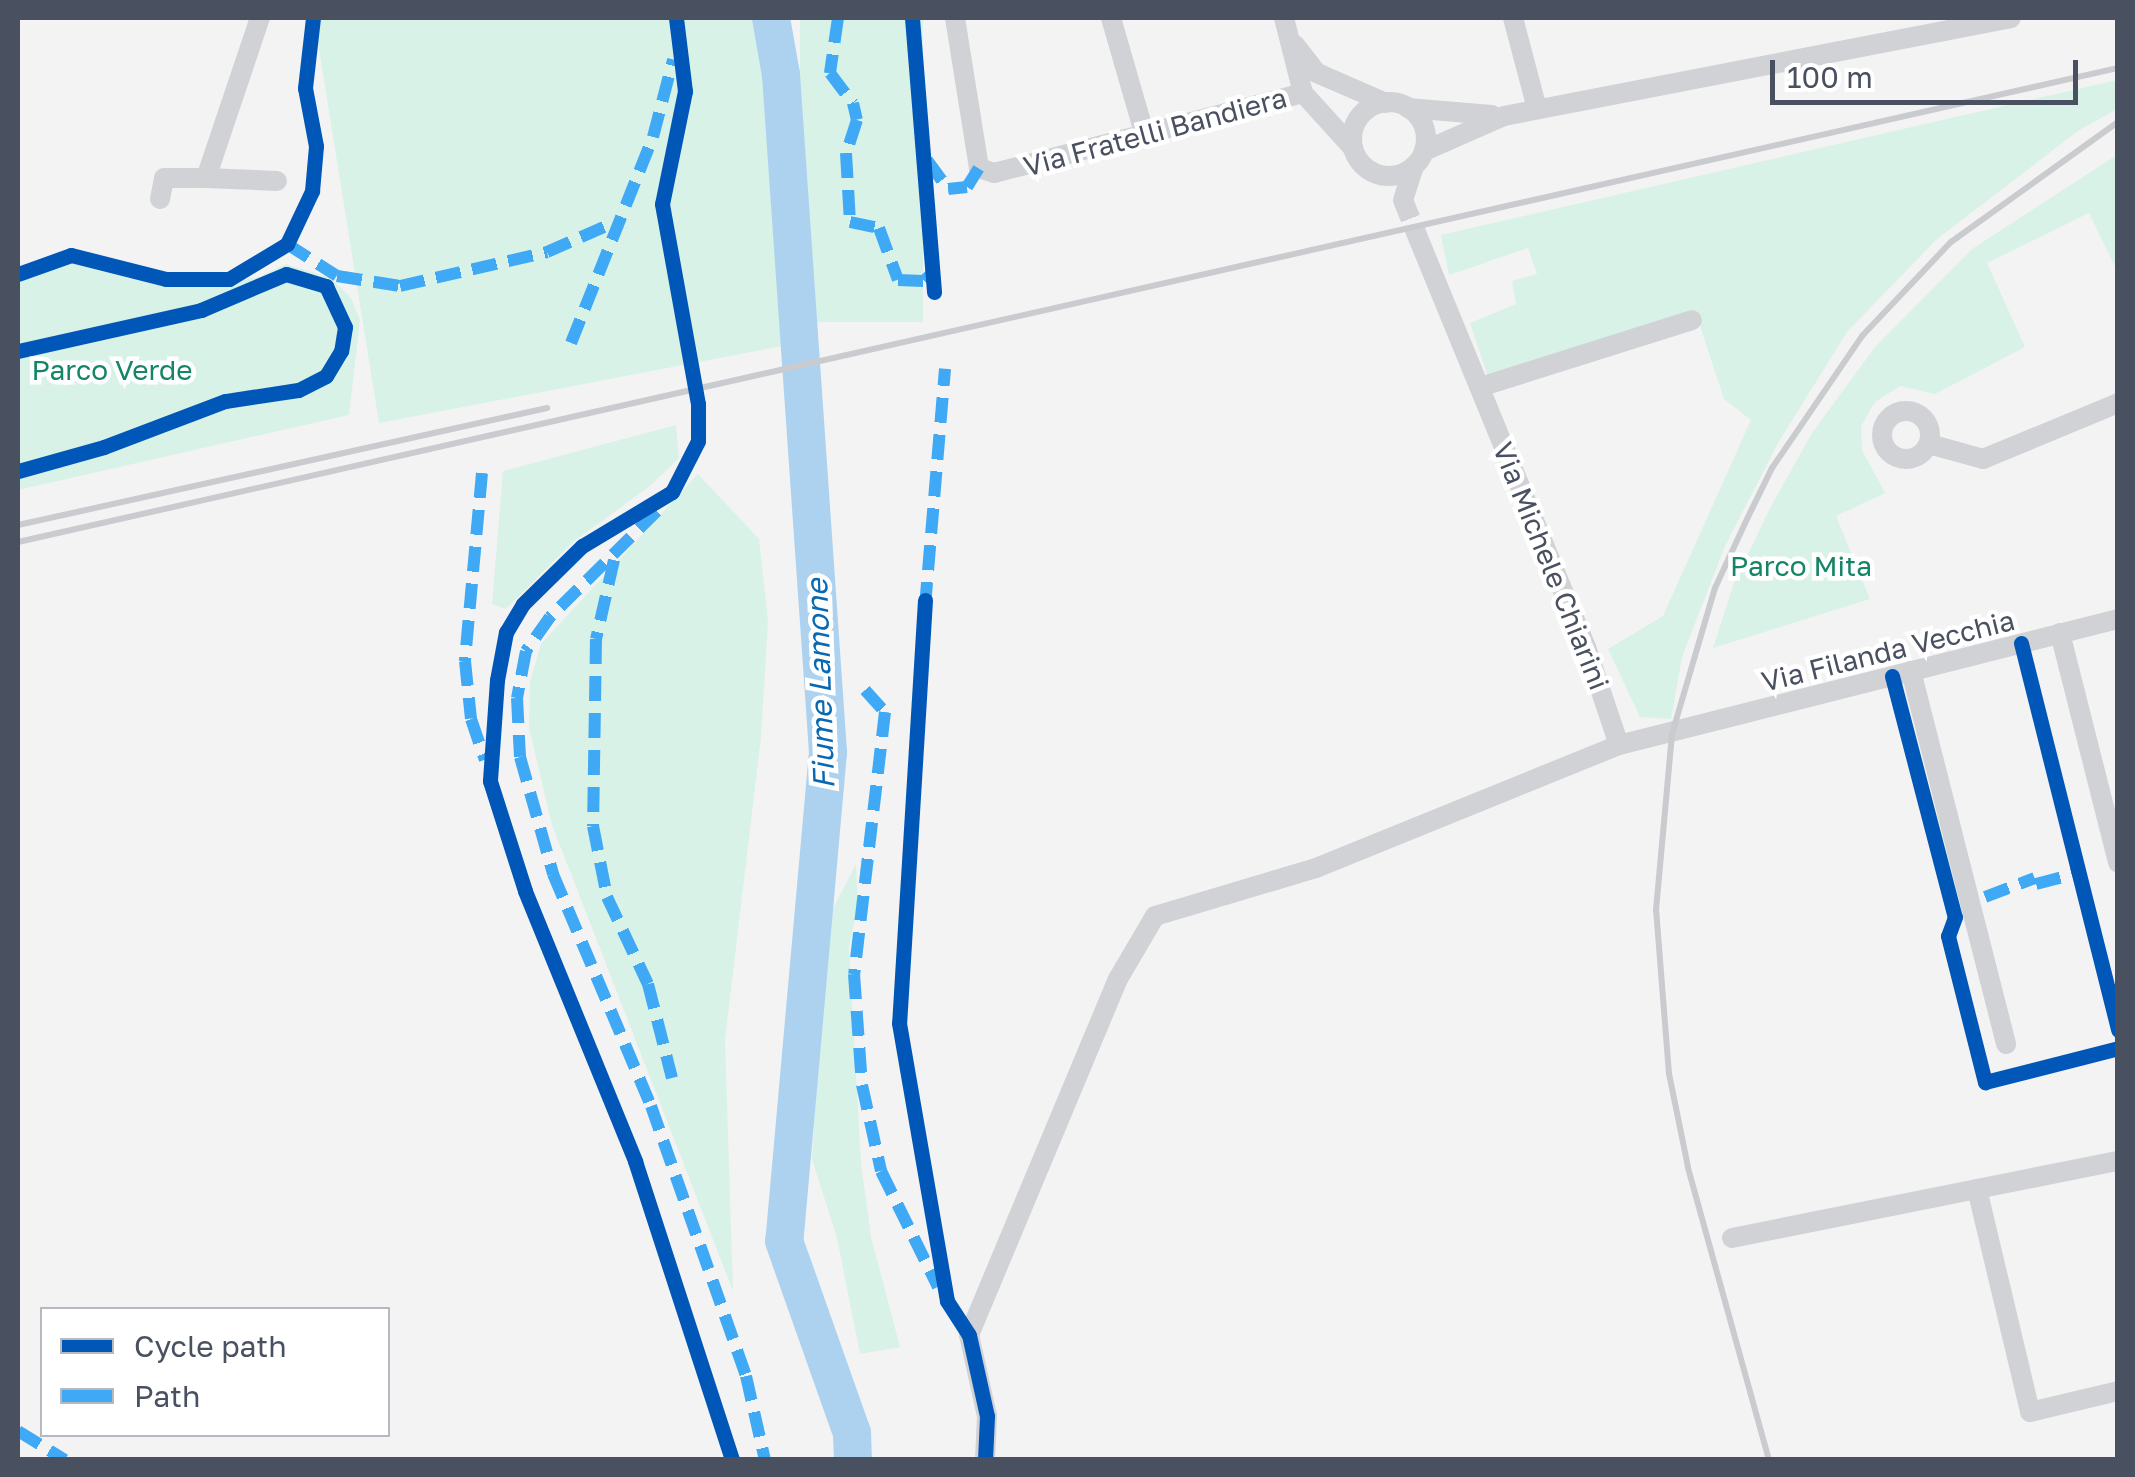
<!DOCTYPE html>
<style>
body{margin:0}
#map{position:relative;width:2135px;height:1477px;overflow:hidden;background:#f3f3f3;font-family:"Golos Text",sans-serif}
div>[style]{position:absolute}
[style*='--x']{left:calc(var(--x)*1px);top:calc(var(--y)*1px);width:calc(var(--w)*1px);rotate:calc(var(--a)*1deg)}
.green>*{inset:0;background:#d8f2e7;transform-origin:0 0}
.river>*{height:38px;margin:-19px;padding:0 19px;transform-origin:19px;border-radius:19px;background:#acd2f0}
.minor-tunnel>*{height:20px;margin-top:-10px;transform-origin:0;background:repeating-linear-gradient(90deg,#d1d2d6 0 20px,transparent 0 30px)}
.minor>*{height:20px;margin:-10px;padding:0 10px;transform-origin:10px;border-radius:10px;background:#d1d2d5}
.minor>.ring{margin:-10px;padding:0;box-sizing:content-box;background:none;border:20px solid #d1d2d5;border-radius:50%}
.rail>*{height:6px;margin:-3px;padding:0 3px;transform-origin:3px;border-radius:3px;background:#cacbce}
.quiet>*{height:12px;margin-top:-6px;transform-origin:0;background:repeating-linear-gradient(90deg,#3fa9f5 0 25px,transparent 0 37px)}
.cycleway>*{height:15px;margin:-7.5px;padding:0 7.5px;transform-origin:7.5px;border-radius:7.5px;background:#0057b8}
span{translate:-50% -50%;white-space:nowrap;text-align:center;line-height:1.15;-webkit-text-stroke:9px #fff;paint-order:stroke}
.street-label{font-size:28px;color:#495060}
.park-label{font-size:28px;color:#168567}
.water-label{font-size:30px;color:#0968b2;font-style:italic}
.frame{position:absolute;inset:0;border:20px solid #495060;pointer-events:none}
.legend{position:absolute;left:40px;top:1307px;width:350px;height:130px;box-sizing:border-box;background:#fff;border:2px solid #b6b9bf;margin:0;padding:12px 18px;list-style:none;font-size:30px;color:#495060}
.legend li{display:flex;align-items:center;gap:20px;height:50px}
.legend b{width:50px;border:2px solid #b6b9bf}
.scale{position:absolute;left:1770px;top:60px;width:308px;height:45px;box-sizing:border-box;border:5px solid #495060;border-top:0;padding-left:12px;font-size:30px;line-height:35px;white-space:nowrap;color:#495060;-webkit-text-stroke:8px #fff;paint-order:stroke}
</style>
<div id="map">
<div class="green">
<div style="clip-path:polygon(314px 18px,764px 18px,793px 344px,379px 423px)"></div>
<div style="left:800px;top:18px;width:123px;height:304px"></div>
<div style="clip-path:polygon(2117px 80px,2117px 109px,2078px 131px,1936px 240px,1847px 332px,1778px 443px,1725px 546px,1682px 657px,1671px 719px,1640px 717px,1608px 649px,1663px 616px,1751px 420px,1724px 399px,1695px 311px,1487px 374px,1470px 323px,1516px 304px,1512px 281px,1537px 274px,1528px 248px,1449px 275px,1441px 235px)"></div>
<div style="clip-path:polygon(2117px 155px,2117px 271px,2089px 213px,1987px 263px,2025px 347px,1935px 394px,1900px 386px,1875px 402px,1861px 426px,1862px 450px,1885px 493px,1836px 516px,1870px 599px,1713px 648px,1733px 586px,1770px 508px,1812px 433px,1875px 347px,1972px 249px)"></div>
<div style="clip-path:polygon(68px 262px,203px 287px,259px 277px,286px 264px,331px 278px,351px 298px,360px 320px,349px 415px,18px 490px,18px 282px)"></div>
<div style="clip-path:polygon(676px 425px,679px 458px,650px 486px,573px 542px,506px 609px,492px 604px,503px 471px)"></div>
<div style="clip-path:polygon(698px 474px,759px 539px,768px 621px,761px 737px,725px 1040px,733px 1291px,552px 825px,529px 728px,530px 681px,541px 644px)"></div>
<div style="clip-path:polygon(856px 864px,858px 904px,849px 947px,861px 1163px,871px 1237px,900px 1347px,860px 1354px,837px 1238px,812px 1159px,826px 922px)"></div>
</div>
<div class="river">
<div style="--x:771;--y:18;--w:58;--a:80"></div>
<div style="--x:781;--y:75;--w:679;--a:86.03"></div>
<div style="--x:828;--y:752;--w:491;--a:95.1"></div>
<div style="--x:784;--y:1241;--w:204;--a:70.5"></div>
<div style="--x:852;--y:1433;--w:27;--a:88"></div>
</div>
<div class="minor-tunnel">
<div style="--x:1403;--y:200;--w:43;--a:68.2"></div>
</div>
<div class="minor">
<div style="--x:955;--y:18;--w:152;--a:80.9"></div>
<div style="--x:979;--y:168;--w:16;--a:18"></div>
<div style="--x:994;--y:173;--w:319;--a:-14.5"></div>
<div style="--x:1111;--y:18;--w:123;--a:73.9"></div>
<div style="--x:1284;--y:18;--w:77;--a:75.8"></div>
<div style="--x:1303;--y:93;--w:74;--a:47.7"></div>
<div style="--x:1513;--y:18;--w:94;--a:75.2"></div>
<div style="--x:1295;--y:45;--w:36;--a:52"></div>
<div style="--x:1317;--y:73;--w:75;--a:23.5"></div>
<div class="ring" style="left:1352px;top:102px;width:54px;height:54px"></div>
<div style="--x:1408;--y:108;--w:84;--a:4.8"></div>
<div style="--x:1424;--y:151;--w:87;--a:-23.6"></div>
<div style="--x:1504;--y:116;--w:516;--a:-10.94"></div>
<div style="--x:206;--y:178;--w:71;--a:2.4"></div>
<div style="--x:160;--y:199;--w:21;--a:-79"></div>
<div style="--x:164;--y:178;--w:42;--a:0"></div>
<div style="--x:206;--y:178;--w:169;--a:-71.4"></div>
<div style="--x:1403;--y:200;--w:36;--a:-72"></div>
<div style="--x:1419;--y:240;--w:440;--a:67.7"></div>
<div style="--x:1586;--y:647;--w:103;--a:71.4"></div>
<div style="--x:1480;--y:387;--w:222;--a:-17.5"></div>
<div class="ring" style="left:1882px;top:411px;width:28px;height:28px"></div>
<div style="--x:1929;--y:444;--w:56;--a:15.5"></div>
<div style="--x:1983;--y:459;--w:146;--a:-22.5"></div>
<div style="--x:2060;--y:633;--w:237;--a:75.8"></div>
<div style="--x:1911;--y:671;--w:385;--a:75.7"></div>
<div style="--x:1977;--y:1189;--w:229;--a:76.6"></div>
<div style="--x:2030;--y:1412;--w:90;--a:-13.4"></div>
<div style="--x:1732;--y:1238;--w:394;--a:-11.3"></div>
<div style="--x:985;--y:1460;--w:44;--a:-87.4"></div>
<div style="--x:987;--y:1416;--w:83;--a:-102.5"></div>
<div style="--x:969;--y:1335;--w:386;--a:-67.3"></div>
<div style="--x:1118;--y:979;--w:73;--a:-59.6"></div>
<div style="--x:1155;--y:916;--w:168;--a:-16.6"></div>
<div style="--x:1316;--y:868;--w:327;--a:-22.1"></div>
<div style="--x:1619;--y:745;--w:515;--a:-14.17"></div>
</div>
<div class="rail">
<div style="--x:18;--y:525;--w:542;--a:-12.47"></div>
<div style="--x:18;--y:542;--w:2153;--a:-12.72"></div>
<div style="--x:1769;--y:1460;--w:304;--a:-105.5"></div>
<div style="--x:1688;--y:1167;--w:95;--a:-101.5"></div>
<div style="--x:1669;--y:1074;--w:165;--a:-94.5"></div>
<div style="--x:1656;--y:910;--w:177;--a:-84.8"></div>
<div style="--x:1672;--y:734;--w:152;--a:-73.6"></div>
<div style="--x:1715;--y:588;--w:78;--a:-65.1"></div>
<div style="--x:1748;--y:517;--w:55;--a:-63.9"></div>
<div style="--x:1772;--y:468;--w:160;--a:-55.7"></div>
<div style="--x:1862;--y:336;--w:129;--a:-46.6"></div>
<div style="--x:1951;--y:242;--w:206;--a:-35.7"></div>
</div>
<div class="quiet">
<div style="--x:838;--y:18;--w:56;--a:98.3"></div>
<div style="--x:830;--y:73;--w:38;--a:53"></div>
<div style="--x:853;--y:103;--w:17;--a:77"></div>
<div style="--x:857;--y:120;--w:35;--a:108"></div>
<div style="--x:846;--y:153;--w:69;--a:86.7"></div>
<div style="--x:850;--y:222;--w:30;--a:12"></div>
<div style="--x:879;--y:228;--w:55;--a:69.9"></div>
<div style="--x:898;--y:280;--w:26;--a:2"></div>
<div style="--x:924;--y:281;--w:10;--a:-45"></div>
<div style="--x:927;--y:160;--w:36;--a:54"></div>
<div style="--x:948;--y:189;--w:19;--a:-6"></div>
<div style="--x:967;--y:187;--w:22;--a:-58"></div>
<div style="--x:287;--y:244;--w:59;--a:32.6"></div>
<div style="--x:337;--y:276;--w:64;--a:9"></div>
<div style="--x:400;--y:286;--w:151;--a:-13"></div>
<div style="--x:547;--y:252;--w:74;--a:-23.8"></div>
<div style="--x:571;--y:343;--w:222;--a:-68.3"></div>
<div style="--x:653;--y:137;--w:80;--a:-75.4"></div>
<div style="--x:482;--y:473;--w:189;--a:95.2"></div>
<div style="--x:465;--y:661;--w:58;--a:84.1"></div>
<div style="--x:471;--y:719;--w:43;--a:71.1"></div>
<div style="--x:657;--y:511;--w:151;--a:135.3"></div>
<div style="--x:550;--y:617;--w:42;--a:125.2"></div>
<div style="--x:526;--y:651;--w:48;--a:100.8"></div>
<div style="--x:517;--y:698;--w:59;--a:87.1"></div>
<div style="--x:520;--y:757;--w:122;--a:74.2"></div>
<div style="--x:553;--y:874;--w:252;--a:67.1"></div>
<div style="--x:651;--y:1106;--w:286;--a:70.6"></div>
<div style="--x:746;--y:1376;--w:86;--a:77.3"></div>
<div style="--x:614;--y:560;--w:81;--a:102.8"></div>
<div style="--x:596;--y:639;--w:187;--a:90.9"></div>
<div style="--x:593;--y:826;--w:72;--a:78.8"></div>
<div style="--x:607;--y:897;--w:96;--a:64.8"></div>
<div style="--x:648;--y:984;--w:97;--a:75.7"></div>
<div style="--x:925;--y:607;--w:239;--a:-85.2"></div>
<div style="--x:865;--y:690;--w:30;--a:48"></div>
<div style="--x:885;--y:712;--w:264;--a:96.7"></div>
<div style="--x:854;--y:974;--w:111;--a:85.9"></div>
<div style="--x:862;--y:1085;--w:88;--a:77.5"></div>
<div style="--x:881;--y:1171;--w:129;--a:63.8"></div>
<div style="--x:1985;--y:897;--w:53;--a:-20.8"></div>
<div style="--x:2035;--y:878;--w:6;--a:81"></div>
<div style="--x:2036;--y:884;--w:43;--a:-14.7"></div>
<div style="--x:18;--y:1431;--w:55;--a:31.7"></div>
</div>
<div class="cycleway">
<div style="--x:676;--y:18;--w:74;--a:83"></div>
<div style="--x:685;--y:91;--w:115;--a:101.5"></div>
<div style="--x:662;--y:204;--w:203;--a:79.8"></div>
<div style="--x:698;--y:404;--w:37;--a:90"></div>
<div style="--x:698;--y:441;--w:57;--a:117"></div>
<div style="--x:672;--y:492;--w:105;--a:149"></div>
<div style="--x:582;--y:546;--w:83;--a:135.5"></div>
<div style="--x:523;--y:604;--w:33;--a:121"></div>
<div style="--x:506;--y:632;--w:49;--a:100.6"></div>
<div style="--x:497;--y:680;--w:101;--a:94"></div>
<div style="--x:490;--y:781;--w:115;--a:72.3"></div>
<div style="--x:525;--y:891;--w:292;--a:67.8"></div>
<div style="--x:635;--y:1161;--w:314;--a:72"></div>
<div style="--x:912;--y:18;--w:275;--a:85.4"></div>
<div style="--x:18;--y:274;--w:56;--a:-19.7"></div>
<div style="--x:71;--y:255;--w:98;--a:14.2"></div>
<div style="--x:166;--y:279;--w:63;--a:0"></div>
<div style="--x:229;--y:279;--w:68;--a:-31.1"></div>
<div style="--x:287;--y:244;--w:59;--a:-64.7"></div>
<div style="--x:312;--y:191;--w:45;--a:-84.9"></div>
<div style="--x:316;--y:146;--w:59;--a:-100.7"></div>
<div style="--x:305;--y:88;--w:70;--a:-83.5"></div>
<div style="--x:18;--y:351;--w:188;--a:-12.6"></div>
<div style="--x:201;--y:310;--w:92;--a:-23"></div>
<div style="--x:286;--y:274;--w:42;--a:16.7"></div>
<div style="--x:326;--y:286;--w:45;--a:65.1"></div>
<div style="--x:345;--y:327;--w:24;--a:99"></div>
<div style="--x:341;--y:351;--w:29;--a:121"></div>
<div style="--x:326;--y:376;--w:31;--a:153"></div>
<div style="--x:298;--y:390;--w:74;--a:171.4"></div>
<div style="--x:225;--y:401;--w:129;--a:159.2"></div>
<div style="--x:104;--y:447;--w:89;--a:164.4"></div>
<div style="--x:925;--y:600;--w:424;--a:93.5"></div>
<div style="--x:899;--y:1023;--w:282;--a:80.2"></div>
<div style="--x:947;--y:1301;--w:40;--a:57.1"></div>
<div style="--x:969;--y:1335;--w:83;--a:77.5"></div>
<div style="--x:987;--y:1416;--w:44;--a:92.6"></div>
<div style="--x:2021;--y:643;--w:399;--a:75.9"></div>
<div style="--x:1892;--y:676;--w:249;--a:75.4"></div>
<div style="--x:1955;--y:917;--w:20;--a:110"></div>
<div style="--x:1948;--y:936;--w:151;--a:75.8"></div>
<div style="--x:1985;--y:1082;--w:137;--a:-14.3"></div>
</div>
<div class="street-label">
<span style="left:1155px;top:132px;rotate:-15deg">Via Fratelli Bandiera</span>
<span style="left:1551px;top:566px;rotate:68deg">Via Michele Chiarini</span>
<span style="left:1888px;top:651px;rotate:-14deg">Via Filanda Vecchia</span>
</div>
<div class="park-label">
<span style="left:112px;top:370px">Parco Verde</span>
<span style="left:1801px;top:566px">Parco Mita</span>
</div>
<div class="water-label">
<span style="left:820px;top:684px;rotate:-92deg">Fiume Lamone</span>
</div>
<div class="frame"></div>
<ul class="legend">
<li><b style="height:12px;background:#0057b8"></b>Cycle path</li>
<li><b style="height:12px;background:#3fa9f5"></b>Path</li>
</ul>
<div class="scale">100 m</div>
</div>
